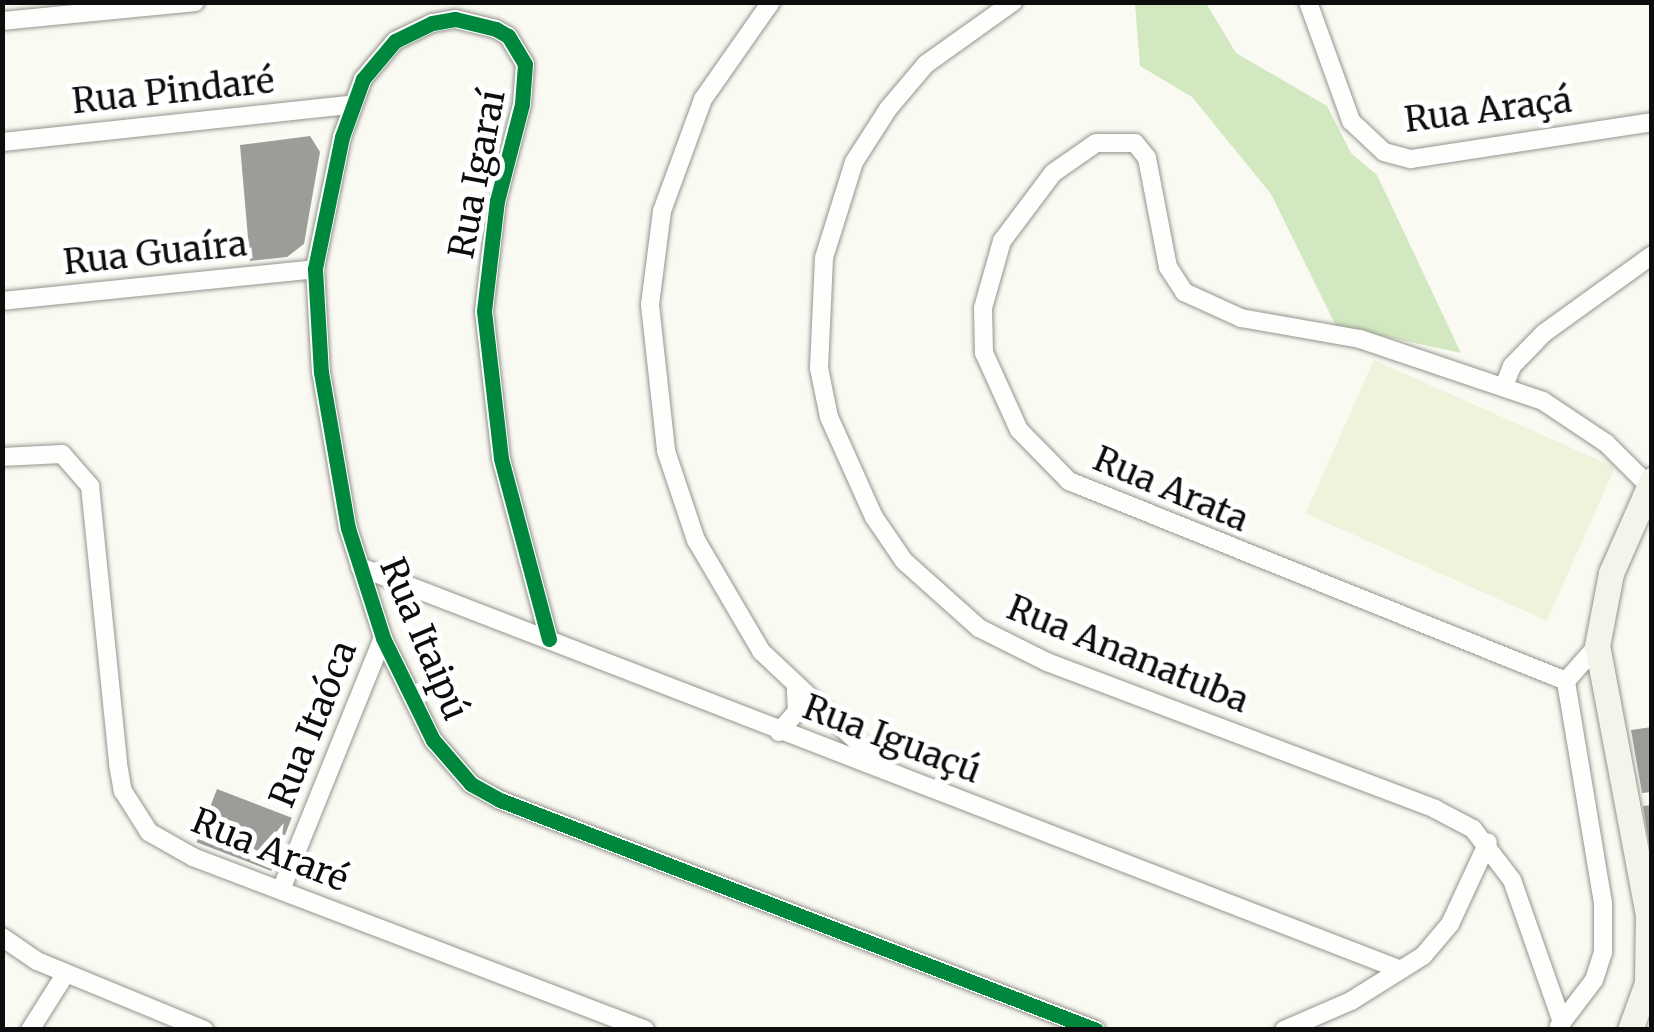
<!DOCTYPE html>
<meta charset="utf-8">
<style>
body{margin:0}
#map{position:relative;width:1654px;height:1032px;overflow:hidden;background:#fbfaf2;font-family:Merriweather,serif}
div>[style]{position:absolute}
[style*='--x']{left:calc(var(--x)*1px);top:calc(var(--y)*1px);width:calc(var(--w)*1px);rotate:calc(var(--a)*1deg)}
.forest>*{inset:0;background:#d2e8c0}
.pitch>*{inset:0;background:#edf4db;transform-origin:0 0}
.building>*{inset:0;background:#9e9c98;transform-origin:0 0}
.roads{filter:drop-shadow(0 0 2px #949490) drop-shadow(0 0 2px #949490)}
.street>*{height:18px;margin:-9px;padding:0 9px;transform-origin:9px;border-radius:9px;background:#fefefd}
.secondary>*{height:25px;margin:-12.5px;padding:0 12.5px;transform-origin:12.5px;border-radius:12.5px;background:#f5f4ea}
.cycleway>*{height:15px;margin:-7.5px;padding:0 7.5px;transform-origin:7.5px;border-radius:7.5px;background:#00873e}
span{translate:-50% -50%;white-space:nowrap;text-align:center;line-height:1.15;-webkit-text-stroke:10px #fff;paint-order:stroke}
.street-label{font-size:35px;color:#0d0d0d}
.frame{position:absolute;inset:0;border:5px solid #0d0d0d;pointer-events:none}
</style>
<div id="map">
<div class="forest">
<div style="clip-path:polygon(1135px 3px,1206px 3px,1236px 53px,1327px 106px,1351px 153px,1377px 175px,1461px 353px,1336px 326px,1271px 194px,1192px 97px,1140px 66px)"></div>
</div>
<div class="pitch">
<div style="left:1374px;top:360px;width:264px;height:168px;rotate:24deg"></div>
</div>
<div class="building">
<div style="clip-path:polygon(310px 136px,320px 152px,304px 244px,287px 257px,250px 261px,240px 145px)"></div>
<div style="clip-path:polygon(1652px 727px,1652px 792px,1642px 793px,1631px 730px)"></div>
<div style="left:217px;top:789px;width:80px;height:57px;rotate:21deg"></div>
<div style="clip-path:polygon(1652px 805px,1652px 843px,1649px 844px,1643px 806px)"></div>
</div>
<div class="roads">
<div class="street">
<div style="--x:771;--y:2;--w:118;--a:125"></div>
<div style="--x:703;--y:99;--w:119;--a:110.1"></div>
<div style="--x:662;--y:211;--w:95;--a:97.3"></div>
<div style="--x:650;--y:305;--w:147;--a:83.7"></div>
<div style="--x:666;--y:451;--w:94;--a:71.4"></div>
<div style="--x:696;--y:540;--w:129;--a:59.6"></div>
<div style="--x:761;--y:651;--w:169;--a:43.3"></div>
<div style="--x:1013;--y:2;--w:107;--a:144.5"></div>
<div style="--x:926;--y:64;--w:59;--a:130.2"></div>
<div style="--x:888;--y:109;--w:63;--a:122.7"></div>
<div style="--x:854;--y:162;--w:101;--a:107.4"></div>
<div style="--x:824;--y:258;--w:110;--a:92.6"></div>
<div style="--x:819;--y:368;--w:50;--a:78.5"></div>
<div style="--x:829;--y:417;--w:110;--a:65.8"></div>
<div style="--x:874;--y:517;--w:53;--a:55.7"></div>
<div style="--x:904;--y:561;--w:101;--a:41.8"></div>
<div style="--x:979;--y:628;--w:76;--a:26.6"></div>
<div style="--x:1047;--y:662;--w:415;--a:20.7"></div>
<div style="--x:1435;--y:809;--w:43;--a:27.8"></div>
<div style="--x:1473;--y:829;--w:64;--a:52.6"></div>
<div style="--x:1512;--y:880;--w:151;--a:70.6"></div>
<div style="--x:1308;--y:2;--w:127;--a:70.1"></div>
<div style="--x:1351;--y:121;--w:45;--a:43.2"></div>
<div style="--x:1384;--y:152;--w:28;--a:15"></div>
<div style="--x:1411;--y:159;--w:244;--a:-8.7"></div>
<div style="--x:2;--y:21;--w:194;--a:-5.6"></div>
<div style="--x:2;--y:142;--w:351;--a:-6.1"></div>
<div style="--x:2;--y:301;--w:315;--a:-5.8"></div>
<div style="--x:1504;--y:386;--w:22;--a:-68"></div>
<div style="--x:1512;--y:366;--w:46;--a:-45.9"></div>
<div style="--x:1544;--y:333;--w:133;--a:-35.8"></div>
<div style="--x:2;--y:457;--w:60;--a:-2.9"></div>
<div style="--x:62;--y:454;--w:43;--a:48.8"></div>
<div style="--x:90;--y:486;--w:279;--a:84.2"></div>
<div style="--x:118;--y:764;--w:27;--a:80"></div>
<div style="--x:123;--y:791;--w:49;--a:57.6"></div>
<div style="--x:149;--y:832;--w:51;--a:29.6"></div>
<div style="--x:193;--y:857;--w:484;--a:20.9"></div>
<div style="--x:360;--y:567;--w:1116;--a:21.16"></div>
<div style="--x:549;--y:639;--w:187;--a:-104.9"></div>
<div style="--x:501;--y:458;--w:148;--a:-96.6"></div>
<div style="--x:484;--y:311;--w:111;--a:-83.3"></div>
<div style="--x:497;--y:201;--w:100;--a:-75.5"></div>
<div style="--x:522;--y:104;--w:40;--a:-85.7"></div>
<div style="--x:525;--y:64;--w:33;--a:-121"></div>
<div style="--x:508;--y:36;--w:14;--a:-150"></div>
<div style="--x:496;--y:29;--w:42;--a:-166.3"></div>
<div style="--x:455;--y:19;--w:23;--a:170"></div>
<div style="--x:432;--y:23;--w:41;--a:154.1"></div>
<div style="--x:395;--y:41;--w:50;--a:130.1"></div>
<div style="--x:363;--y:79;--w:62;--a:109.9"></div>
<div style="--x:342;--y:137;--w:135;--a:101.6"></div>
<div style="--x:315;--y:269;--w:103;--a:86.7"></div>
<div style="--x:321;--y:372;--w:158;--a:80.2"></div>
<div style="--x:348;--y:528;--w:115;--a:72.3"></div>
<div style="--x:383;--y:638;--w:114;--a:63.9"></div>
<div style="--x:433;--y:740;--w:58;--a:49.2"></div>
<div style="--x:471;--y:784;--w:33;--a:29"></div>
<div style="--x:500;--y:800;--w:639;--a:21.1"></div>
<div style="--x:1566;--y:681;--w:536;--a:-158.08"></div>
<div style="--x:1069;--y:481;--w:71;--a:-134.4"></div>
<div style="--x:1019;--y:430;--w:85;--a:-114.4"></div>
<div style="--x:984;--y:353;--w:45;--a:-91.3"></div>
<div style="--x:983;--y:308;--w:70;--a:-74.2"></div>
<div style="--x:1002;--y:241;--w:85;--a:-53.1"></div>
<div style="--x:1053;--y:173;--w:52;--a:-34.9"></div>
<div style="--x:1096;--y:143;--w:39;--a:0"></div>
<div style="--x:1135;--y:143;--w:19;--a:51"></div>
<div style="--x:1147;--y:158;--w:111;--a:79.1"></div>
<div style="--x:1168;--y:267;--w:30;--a:57"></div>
<div style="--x:1184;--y:292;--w:63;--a:24.5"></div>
<div style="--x:1241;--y:318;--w:121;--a:10"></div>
<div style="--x:1360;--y:339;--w:193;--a:18.7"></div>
<div style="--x:1543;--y:401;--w:76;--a:33.7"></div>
<div style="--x:1606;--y:443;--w:65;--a:45"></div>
<div style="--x:779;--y:732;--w:28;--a:-49"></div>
<div style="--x:797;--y:711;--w:21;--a:-93"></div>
<div style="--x:281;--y:890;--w:272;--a:-68"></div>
<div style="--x:2;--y:937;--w:42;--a:34.4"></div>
<div style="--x:37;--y:961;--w:181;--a:22.4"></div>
<div style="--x:1559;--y:1026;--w:58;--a:-52.7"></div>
<div style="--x:1594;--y:980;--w:28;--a:-72"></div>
<div style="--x:1603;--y:953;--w:50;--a:-90"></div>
<div style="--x:1603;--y:903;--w:225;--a:-99.5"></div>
<div style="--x:1566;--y:681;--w:47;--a:-48.5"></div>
<div style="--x:30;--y:1030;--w:67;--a:-57.7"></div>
<div style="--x:1284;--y:1030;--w:73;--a:-23.4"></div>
<div style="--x:1351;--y:1001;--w:85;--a:-32"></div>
<div style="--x:1423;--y:956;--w:42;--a:-49.8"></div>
<div style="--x:1450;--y:924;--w:90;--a:-65.1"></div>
</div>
<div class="secondary">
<div style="--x:1630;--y:1030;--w:50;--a:-70.1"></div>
<div style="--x:1647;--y:983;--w:68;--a:-89.2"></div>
<div style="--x:1648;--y:915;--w:274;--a:-100.7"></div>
<div style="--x:1597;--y:646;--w:74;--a:-79.1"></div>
<div style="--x:1611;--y:573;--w:102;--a:-66.2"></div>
</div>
</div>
<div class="cycleway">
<div style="--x:549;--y:639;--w:187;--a:-104.9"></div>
<div style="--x:501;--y:458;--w:148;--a:-96.6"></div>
<div style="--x:484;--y:311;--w:111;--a:-83.3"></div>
<div style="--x:497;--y:201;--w:100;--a:-75.5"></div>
<div style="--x:522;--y:104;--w:40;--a:-85.7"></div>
<div style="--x:525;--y:64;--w:33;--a:-121"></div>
<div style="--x:508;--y:36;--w:14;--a:-150"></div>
<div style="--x:496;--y:29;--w:42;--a:-166.3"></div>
<div style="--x:455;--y:19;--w:23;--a:170"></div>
<div style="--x:432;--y:23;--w:41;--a:154.1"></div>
<div style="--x:395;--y:41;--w:50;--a:130.1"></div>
<div style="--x:363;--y:79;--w:62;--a:109.9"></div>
<div style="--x:342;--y:137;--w:135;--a:101.6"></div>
<div style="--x:315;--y:269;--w:103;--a:86.7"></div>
<div style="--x:321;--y:372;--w:158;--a:80.2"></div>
<div style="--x:348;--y:528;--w:115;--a:72.3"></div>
<div style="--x:383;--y:638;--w:114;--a:63.9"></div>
<div style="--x:433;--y:740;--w:58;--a:49.2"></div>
<div style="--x:471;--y:784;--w:33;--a:29"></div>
<div style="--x:500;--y:800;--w:639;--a:21.1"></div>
</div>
<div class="street-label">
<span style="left:173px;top:91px;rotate:-6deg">Rua Pindaré</span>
<span style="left:1488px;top:110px;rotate:-7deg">Rua Araçá</span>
<span style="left:477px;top:174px;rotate:-79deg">Rua Igaraí</span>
<span style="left:155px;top:253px;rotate:-6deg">Rua Guaíra</span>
<span style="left:1171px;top:489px;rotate:23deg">Rua Arata</span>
<span style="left:424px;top:639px;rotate:67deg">Rua Itaipú</span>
<span style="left:1128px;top:654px;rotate:22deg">Rua Ananatuba</span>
<span style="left:313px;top:724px;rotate:-68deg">Rua Itaóca</span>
<span style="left:892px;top:739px;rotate:21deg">Rua Iguaçú</span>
<span style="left:270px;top:850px;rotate:22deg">Rua Araré</span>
</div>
<div class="frame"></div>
</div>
